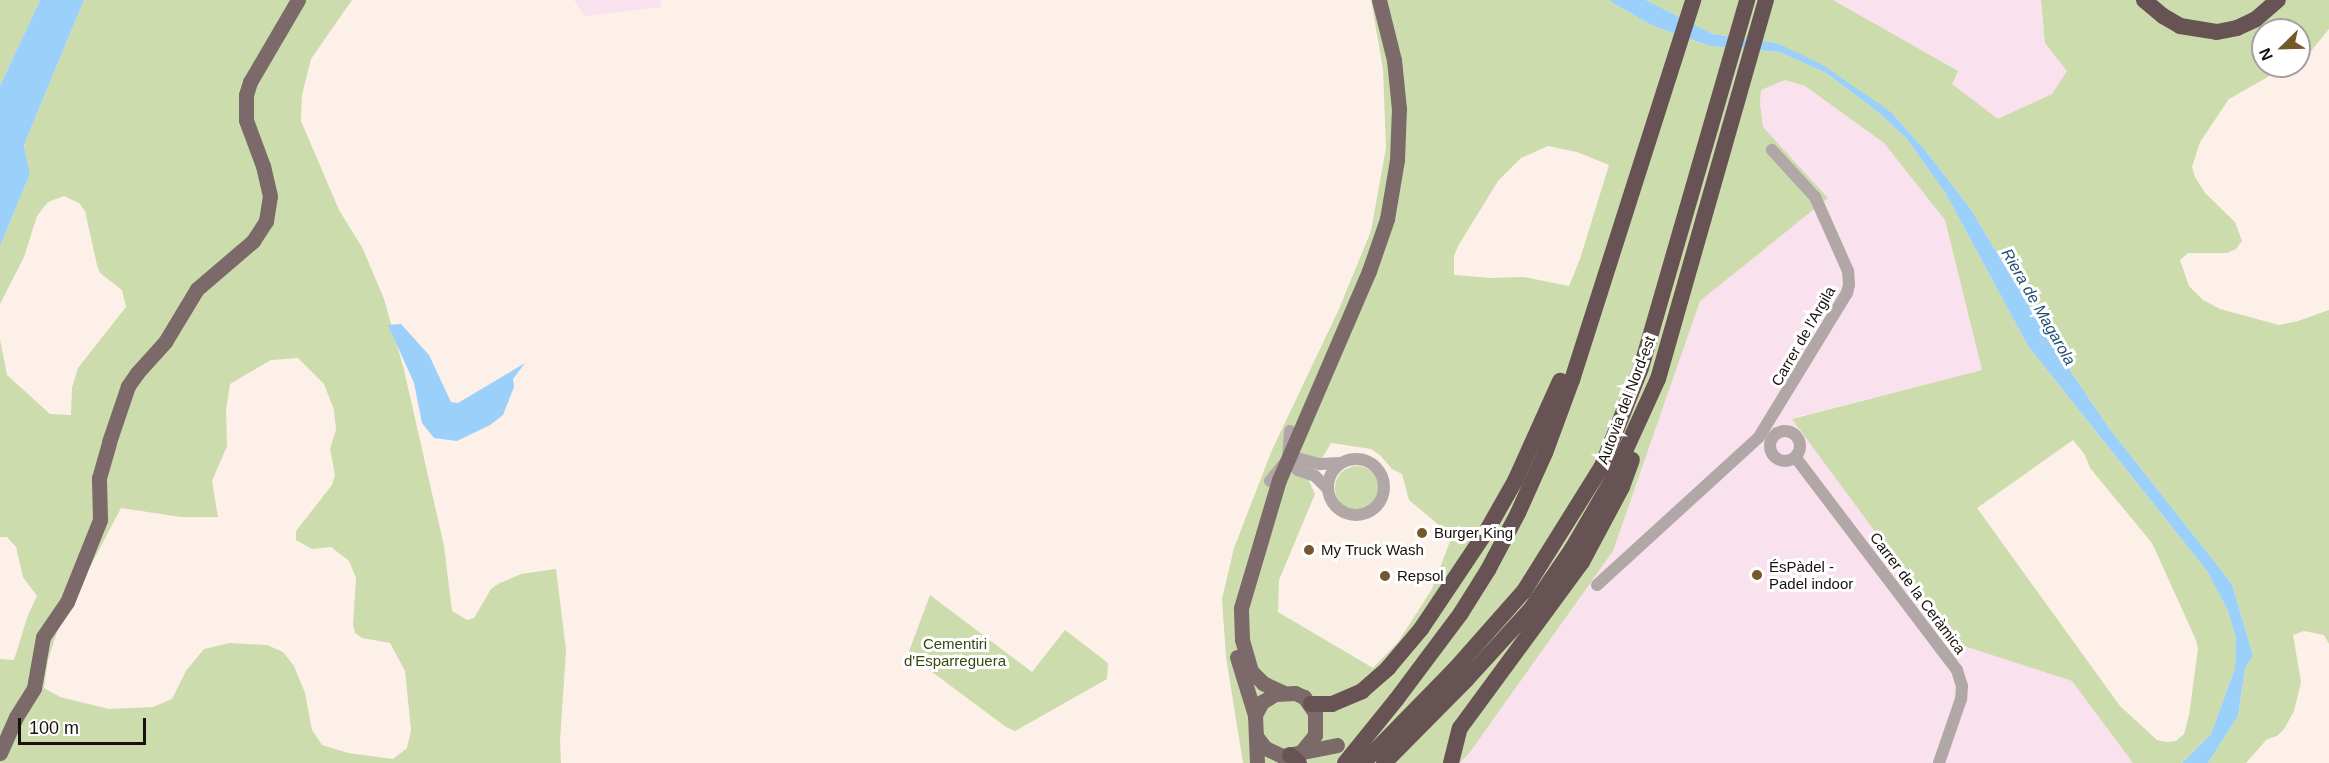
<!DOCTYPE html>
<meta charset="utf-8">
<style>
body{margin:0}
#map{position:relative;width:2329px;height:763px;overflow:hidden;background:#fdf0e9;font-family:Helvetica,sans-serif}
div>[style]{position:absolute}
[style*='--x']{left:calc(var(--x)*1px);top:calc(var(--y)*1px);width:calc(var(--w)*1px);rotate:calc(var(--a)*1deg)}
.industrial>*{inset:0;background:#f9e1ed}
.green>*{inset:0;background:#ccdcac}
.round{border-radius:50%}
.water>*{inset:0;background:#9bd0fb}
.minor>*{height:12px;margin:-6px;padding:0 6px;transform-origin:6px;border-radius:6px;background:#b2a7a7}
.minor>.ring{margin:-6px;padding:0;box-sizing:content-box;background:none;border:12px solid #b2a7a7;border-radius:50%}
.major>*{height:15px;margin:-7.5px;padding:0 7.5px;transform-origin:7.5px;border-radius:7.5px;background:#7c6969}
.highway>*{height:16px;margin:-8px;padding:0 8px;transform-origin:8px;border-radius:8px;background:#685354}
.dots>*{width:16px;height:16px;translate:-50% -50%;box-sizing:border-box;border:3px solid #fff;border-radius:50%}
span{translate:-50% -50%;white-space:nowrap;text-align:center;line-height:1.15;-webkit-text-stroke:6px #fff;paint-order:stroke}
.street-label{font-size:15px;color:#18110e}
.poi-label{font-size:15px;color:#18110e}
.left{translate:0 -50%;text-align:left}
.park-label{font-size:15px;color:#384710}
.water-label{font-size:16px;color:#1d4e72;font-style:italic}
.north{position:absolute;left:2251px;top:18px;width:60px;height:60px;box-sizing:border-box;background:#fff;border:2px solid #a3a09f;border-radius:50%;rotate:247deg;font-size:16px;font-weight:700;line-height:24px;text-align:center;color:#18110e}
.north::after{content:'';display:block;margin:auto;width:21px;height:27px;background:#74592b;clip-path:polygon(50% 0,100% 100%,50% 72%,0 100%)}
.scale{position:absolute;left:18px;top:718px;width:128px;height:27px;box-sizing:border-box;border:3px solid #18110e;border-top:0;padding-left:8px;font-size:18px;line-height:21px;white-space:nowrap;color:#18110e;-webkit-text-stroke:4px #fff;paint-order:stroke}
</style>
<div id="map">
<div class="industrial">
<div style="clip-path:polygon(574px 0,661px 0,662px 7px,584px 16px)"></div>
<div style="clip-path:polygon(1833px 0,2041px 0,2045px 43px,2068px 71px,2052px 94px,1998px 119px,1951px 84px,1957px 71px)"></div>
<div style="clip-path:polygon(1784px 80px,1805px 86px,1884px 143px,1945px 220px,1982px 370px,1793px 418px,1958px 644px,2072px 681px,2133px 763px,1460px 763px,1613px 551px,1700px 301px,1828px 198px,1763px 127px,1760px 102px,1761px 90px)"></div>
</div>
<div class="green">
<div style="clip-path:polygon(0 0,40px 0,0 86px)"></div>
<div style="clip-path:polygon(evenodd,84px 0,352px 0,311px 59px,302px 95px,301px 121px,339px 210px,363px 249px,384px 299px,404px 370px,444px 546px,452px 611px,467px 620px,474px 618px,491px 589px,498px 584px,521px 574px,556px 569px,566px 650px,560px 741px,561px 763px,0 763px,0 659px,14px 660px,28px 615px,37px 596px,23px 577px,16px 547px,7px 537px,0 537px,0 339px,7px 375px,50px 414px,71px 415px,72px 388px,78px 368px,126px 307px,122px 290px,100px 273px,97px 265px,85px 211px,79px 203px,64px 196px,48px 202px,37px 216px,24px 257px,0 304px,0 246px,30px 174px,24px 145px,84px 0,298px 358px,324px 384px,334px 410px,336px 430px,330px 449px,335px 475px,332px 485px,296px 531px,296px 540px,312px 549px,331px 547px,349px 561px,356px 578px,353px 624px,355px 633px,362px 638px,390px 643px,405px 671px,411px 730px,407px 748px,393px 759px,348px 753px,322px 745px,312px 730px,305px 693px,294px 666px,283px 652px,267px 645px,230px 643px,204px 649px,186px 671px,172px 699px,153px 707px,109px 709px,60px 697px,44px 688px,48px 660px,59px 626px,121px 508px,181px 517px,218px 517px,212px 481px,227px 446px,226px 410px,230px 384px,271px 360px,298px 358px)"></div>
<div style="clip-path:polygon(evenodd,1371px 0,1608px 0,1651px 25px,1710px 46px,1779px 52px,1826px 73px,1878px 112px,1907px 139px,1946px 194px,2028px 346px,2207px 571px,2228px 611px,2236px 639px,2235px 668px,2211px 734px,2182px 763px,2133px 763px,2072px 681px,1958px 644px,1792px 419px,1982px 370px,1945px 220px,1884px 143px,1805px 86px,1785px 80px,1761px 90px,1760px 103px,1763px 127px,1828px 198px,1700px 301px,1613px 551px,1470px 752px,1460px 763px,1243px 763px,1226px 657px,1222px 599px,1234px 548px,1272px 450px,1339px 309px,1371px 231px,1386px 148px,1383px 69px,1371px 0,1548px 146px,1577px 152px,1609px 165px,1580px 259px,1569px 286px,1524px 277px,1491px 278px,1454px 275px,1454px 256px,1458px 246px,1498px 181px,1521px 158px,1548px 146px,1371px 0,2073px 440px,2085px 455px,2090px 468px,2152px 543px,2196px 640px,2198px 649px,2189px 715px,2184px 734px,2176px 741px,2167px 742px,2157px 740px,2120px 706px,1977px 508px,2073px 440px,1371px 0,1331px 443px,1371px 449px,1380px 455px,1392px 469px,1402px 474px,1409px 500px,1452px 536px,1432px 589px,1398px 642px,1373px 668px,1278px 612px,1279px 580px,1315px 494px,1309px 481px,1331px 443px)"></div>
<div style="clip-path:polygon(1646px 0,1833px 0,1958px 71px,1952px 84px,1998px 119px,2052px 94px,2067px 71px,2045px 43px,2041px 0,2329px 0,2329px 29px,2307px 56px,2299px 60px,2299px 30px,2263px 30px,2263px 66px,2287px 66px,2229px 99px,2200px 142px,2192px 167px,2195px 177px,2205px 193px,2235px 222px,2242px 241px,2236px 249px,2227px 253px,2188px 253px,2180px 260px,2189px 286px,2203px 300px,2220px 309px,2279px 325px,2298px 321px,2329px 310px,2329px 644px,2324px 635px,2304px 631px,2293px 635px,2301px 682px,2294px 711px,2284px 729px,2277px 736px,2267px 739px,2246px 763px,2208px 763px,2238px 716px,2245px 669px,2253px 655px,2232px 584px,2109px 428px,2050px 341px,1970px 208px,1925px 150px,1891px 112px,1777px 43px,1713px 34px)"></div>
<div class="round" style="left:1335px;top:466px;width:44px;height:44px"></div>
<div style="clip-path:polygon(930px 595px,1032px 672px,1065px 630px,1108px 663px,1107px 679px,1015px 731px,1006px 727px,908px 654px)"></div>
</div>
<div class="water">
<div style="clip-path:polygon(40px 0,84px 0,24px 145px,30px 174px,0 246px,0 86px)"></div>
<div style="clip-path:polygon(1608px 0,1646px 0,1713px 34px,1777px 43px,1823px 65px,1891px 112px,1925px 150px,1970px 208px,2050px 341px,2109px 428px,2232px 584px,2253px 655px,2245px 669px,2238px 716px,2208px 763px,2182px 763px,2211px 734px,2235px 668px,2236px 639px,2228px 611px,2207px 571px,2028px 346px,1946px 194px,1907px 139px,1878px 112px,1826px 73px,1779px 52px,1710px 46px,1651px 25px)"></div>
<div style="clip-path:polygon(401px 324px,429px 355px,451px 402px,458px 403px,525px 363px,513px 379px,514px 387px,503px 415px,490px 425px,457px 441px,434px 438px,422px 423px,414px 383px,388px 325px)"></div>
</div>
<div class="minor">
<div class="ring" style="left:1770px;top:431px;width:18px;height:18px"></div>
<div style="--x:1290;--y:431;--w:28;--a:94"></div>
<div style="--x:1288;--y:459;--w:15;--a:48"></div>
<div style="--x:1298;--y:470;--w:18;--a:19"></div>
<div style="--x:1315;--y:476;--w:17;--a:45"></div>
<div style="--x:1796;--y:458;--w:266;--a:52.8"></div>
<div style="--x:1957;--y:670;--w:17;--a:73"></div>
<div style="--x:1962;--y:686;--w:13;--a:94"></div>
<div style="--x:1961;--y:699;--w:68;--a:109"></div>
<div class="ring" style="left:1328px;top:459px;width:44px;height:44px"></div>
<div style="--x:1270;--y:481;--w:28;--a:-51"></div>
<div style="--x:1288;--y:459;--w:5;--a:-22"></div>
<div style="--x:1293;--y:457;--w:28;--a:15"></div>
<div style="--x:1320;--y:464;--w:21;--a:-3"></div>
<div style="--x:1597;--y:585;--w:219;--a:-42.4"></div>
<div style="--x:1759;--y:437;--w:169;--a:-58.6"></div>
<div style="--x:1847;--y:293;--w:8;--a:-76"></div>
<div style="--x:1849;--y:285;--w:14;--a:-94"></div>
<div style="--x:1848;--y:271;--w:81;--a:-114"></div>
<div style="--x:1815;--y:197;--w:64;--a:-132.5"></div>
</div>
<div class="major">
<div style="--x:1237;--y:657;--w:61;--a:72.8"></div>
<div style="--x:1282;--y:692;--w:21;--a:-155"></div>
<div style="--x:1263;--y:683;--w:17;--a:-135"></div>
<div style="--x:1251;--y:671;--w:33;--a:-106"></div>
<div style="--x:1242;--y:639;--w:31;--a:-92"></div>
<div style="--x:1241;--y:608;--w:134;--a:-73.5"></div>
<div style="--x:1279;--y:480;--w:228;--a:-66.7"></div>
<div style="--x:1369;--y:271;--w:55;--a:-70.9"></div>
<div style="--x:1387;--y:219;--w:60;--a:-80.4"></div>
<div style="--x:1397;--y:160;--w:51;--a:-87.8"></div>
<div style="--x:1399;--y:109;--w:49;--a:-95.8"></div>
<div style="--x:1394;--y:60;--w:62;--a:-104"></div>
<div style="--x:1256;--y:736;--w:15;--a:53"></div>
<div style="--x:1265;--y:748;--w:19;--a:25"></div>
<div style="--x:1282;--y:756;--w:56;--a:-11.3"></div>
<div style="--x:0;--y:753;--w:39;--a:-66"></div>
<div style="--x:16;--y:717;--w:34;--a:-58"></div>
<div style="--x:34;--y:688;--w:52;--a:-80"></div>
<div style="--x:43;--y:637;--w:42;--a:-55.6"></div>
<div style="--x:67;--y:602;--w:88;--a:-68.1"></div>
<div style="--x:100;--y:520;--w:42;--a:-91.4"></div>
<div style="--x:99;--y:478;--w:37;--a:-74"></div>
<div style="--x:109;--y:442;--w:59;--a:-71.3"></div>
<div style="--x:128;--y:386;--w:16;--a:-55"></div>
<div style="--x:137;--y:373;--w:42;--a:-47.9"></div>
<div style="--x:165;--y:342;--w:62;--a:-58.9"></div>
<div style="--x:197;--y:289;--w:74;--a:-40.6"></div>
<div style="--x:253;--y:241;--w:24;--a:-57"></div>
<div style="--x:266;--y:221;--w:25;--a:-81"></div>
<div style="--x:270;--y:196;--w:31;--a:-103"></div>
<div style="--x:263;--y:166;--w:49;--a:-110.3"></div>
<div style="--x:246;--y:120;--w:25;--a:-90"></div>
<div style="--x:246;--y:95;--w:14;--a:-73"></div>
<div style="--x:250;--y:82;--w:95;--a:-59.7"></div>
<div style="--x:1257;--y:763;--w:48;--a:-92.4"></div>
<div style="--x:1255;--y:715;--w:15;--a:-62"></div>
<div style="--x:1262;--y:702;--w:15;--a:-32"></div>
<div style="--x:1275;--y:694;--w:20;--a:-3"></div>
<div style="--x:1295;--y:693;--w:10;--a:24"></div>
<div style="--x:1304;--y:697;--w:19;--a:55"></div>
<div style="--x:1315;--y:713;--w:22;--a:90"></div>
<div style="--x:1315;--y:735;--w:19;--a:129"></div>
</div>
<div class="highway">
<div style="--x:2144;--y:0;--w:25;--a:40"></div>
<div style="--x:2163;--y:16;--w:20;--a:30"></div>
<div style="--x:2180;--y:26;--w:37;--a:9"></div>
<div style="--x:2217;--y:32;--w:20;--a:-11"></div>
<div style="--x:2237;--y:28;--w:21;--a:-25"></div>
<div style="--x:2256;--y:19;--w:29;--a:-41"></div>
<div style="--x:1311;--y:704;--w:21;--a:0"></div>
<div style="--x:1332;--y:704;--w:33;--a:-23"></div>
<div style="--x:1362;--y:691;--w:35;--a:-41"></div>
<div style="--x:1388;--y:668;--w:51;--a:-49.8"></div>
<div style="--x:1421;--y:629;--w:117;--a:-56.2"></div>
<div style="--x:1486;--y:532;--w:59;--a:-60.4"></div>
<div style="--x:1515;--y:481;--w:110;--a:-65.8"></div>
<div style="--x:1290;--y:755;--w:12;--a:42"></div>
<div style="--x:1345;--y:763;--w:81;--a:-51"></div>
<div style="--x:1396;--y:700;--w:109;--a:-53.2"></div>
<div style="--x:1461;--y:613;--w:51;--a:-57.9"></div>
<div style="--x:1488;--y:570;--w:64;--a:-62.2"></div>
<div style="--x:1518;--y:513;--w:66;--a:-65.8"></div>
<div style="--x:1545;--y:453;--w:78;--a:-69.7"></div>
<div style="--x:1572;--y:380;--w:399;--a:-72.3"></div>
<div style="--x:1363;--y:763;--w:132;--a:-45.6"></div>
<div style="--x:1455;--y:669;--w:104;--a:-48.5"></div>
<div style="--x:1524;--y:591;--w:147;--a:-58"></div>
<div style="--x:1602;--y:466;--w:105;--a:-68.3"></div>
<div style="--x:1641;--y:368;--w:383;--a:-73.9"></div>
<div style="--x:1384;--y:763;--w:117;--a:-45.3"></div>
<div style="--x:1466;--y:680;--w:96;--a:-47.5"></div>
<div style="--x:1531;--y:609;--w:73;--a:-55.7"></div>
<div style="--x:1572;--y:549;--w:78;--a:-59.8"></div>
<div style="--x:1611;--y:482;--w:113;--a:-65.5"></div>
<div style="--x:1658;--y:379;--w:394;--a:-74.1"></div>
<div style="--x:1451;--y:763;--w:36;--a:-76"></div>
<div style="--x:1460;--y:728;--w:206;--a:-53.7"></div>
<div style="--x:1582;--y:562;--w:85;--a:-61.9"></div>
<div style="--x:1622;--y:487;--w:29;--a:-70"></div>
</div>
<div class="dots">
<div style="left:1422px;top:533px;background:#74592b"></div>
<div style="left:1309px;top:550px;background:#74592b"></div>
<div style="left:1757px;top:575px;background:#74592b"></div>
<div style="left:1385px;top:576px;background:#74592b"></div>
</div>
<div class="street-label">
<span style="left:1803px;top:336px;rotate:-60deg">Carrer de l'Argila</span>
<span style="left:1626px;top:400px;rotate:-69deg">Autovia del Nord-est</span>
<span style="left:1918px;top:593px;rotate:53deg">Carrer de la Ceràmica</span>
</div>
<div class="poi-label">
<span class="left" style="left:1434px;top:533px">Burger King</span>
<span class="left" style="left:1321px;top:550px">My Truck Wash</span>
<span class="left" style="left:1769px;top:575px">ÉsPàdel -<br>Padel indoor</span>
<span class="left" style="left:1397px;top:576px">Repsol</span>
</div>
<div class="park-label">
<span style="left:955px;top:652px">Cementiri<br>d'Esparreguera</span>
</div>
<div class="water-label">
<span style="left:2038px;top:307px;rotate:60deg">Riera de Magarola</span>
</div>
<div class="north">N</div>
<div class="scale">100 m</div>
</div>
